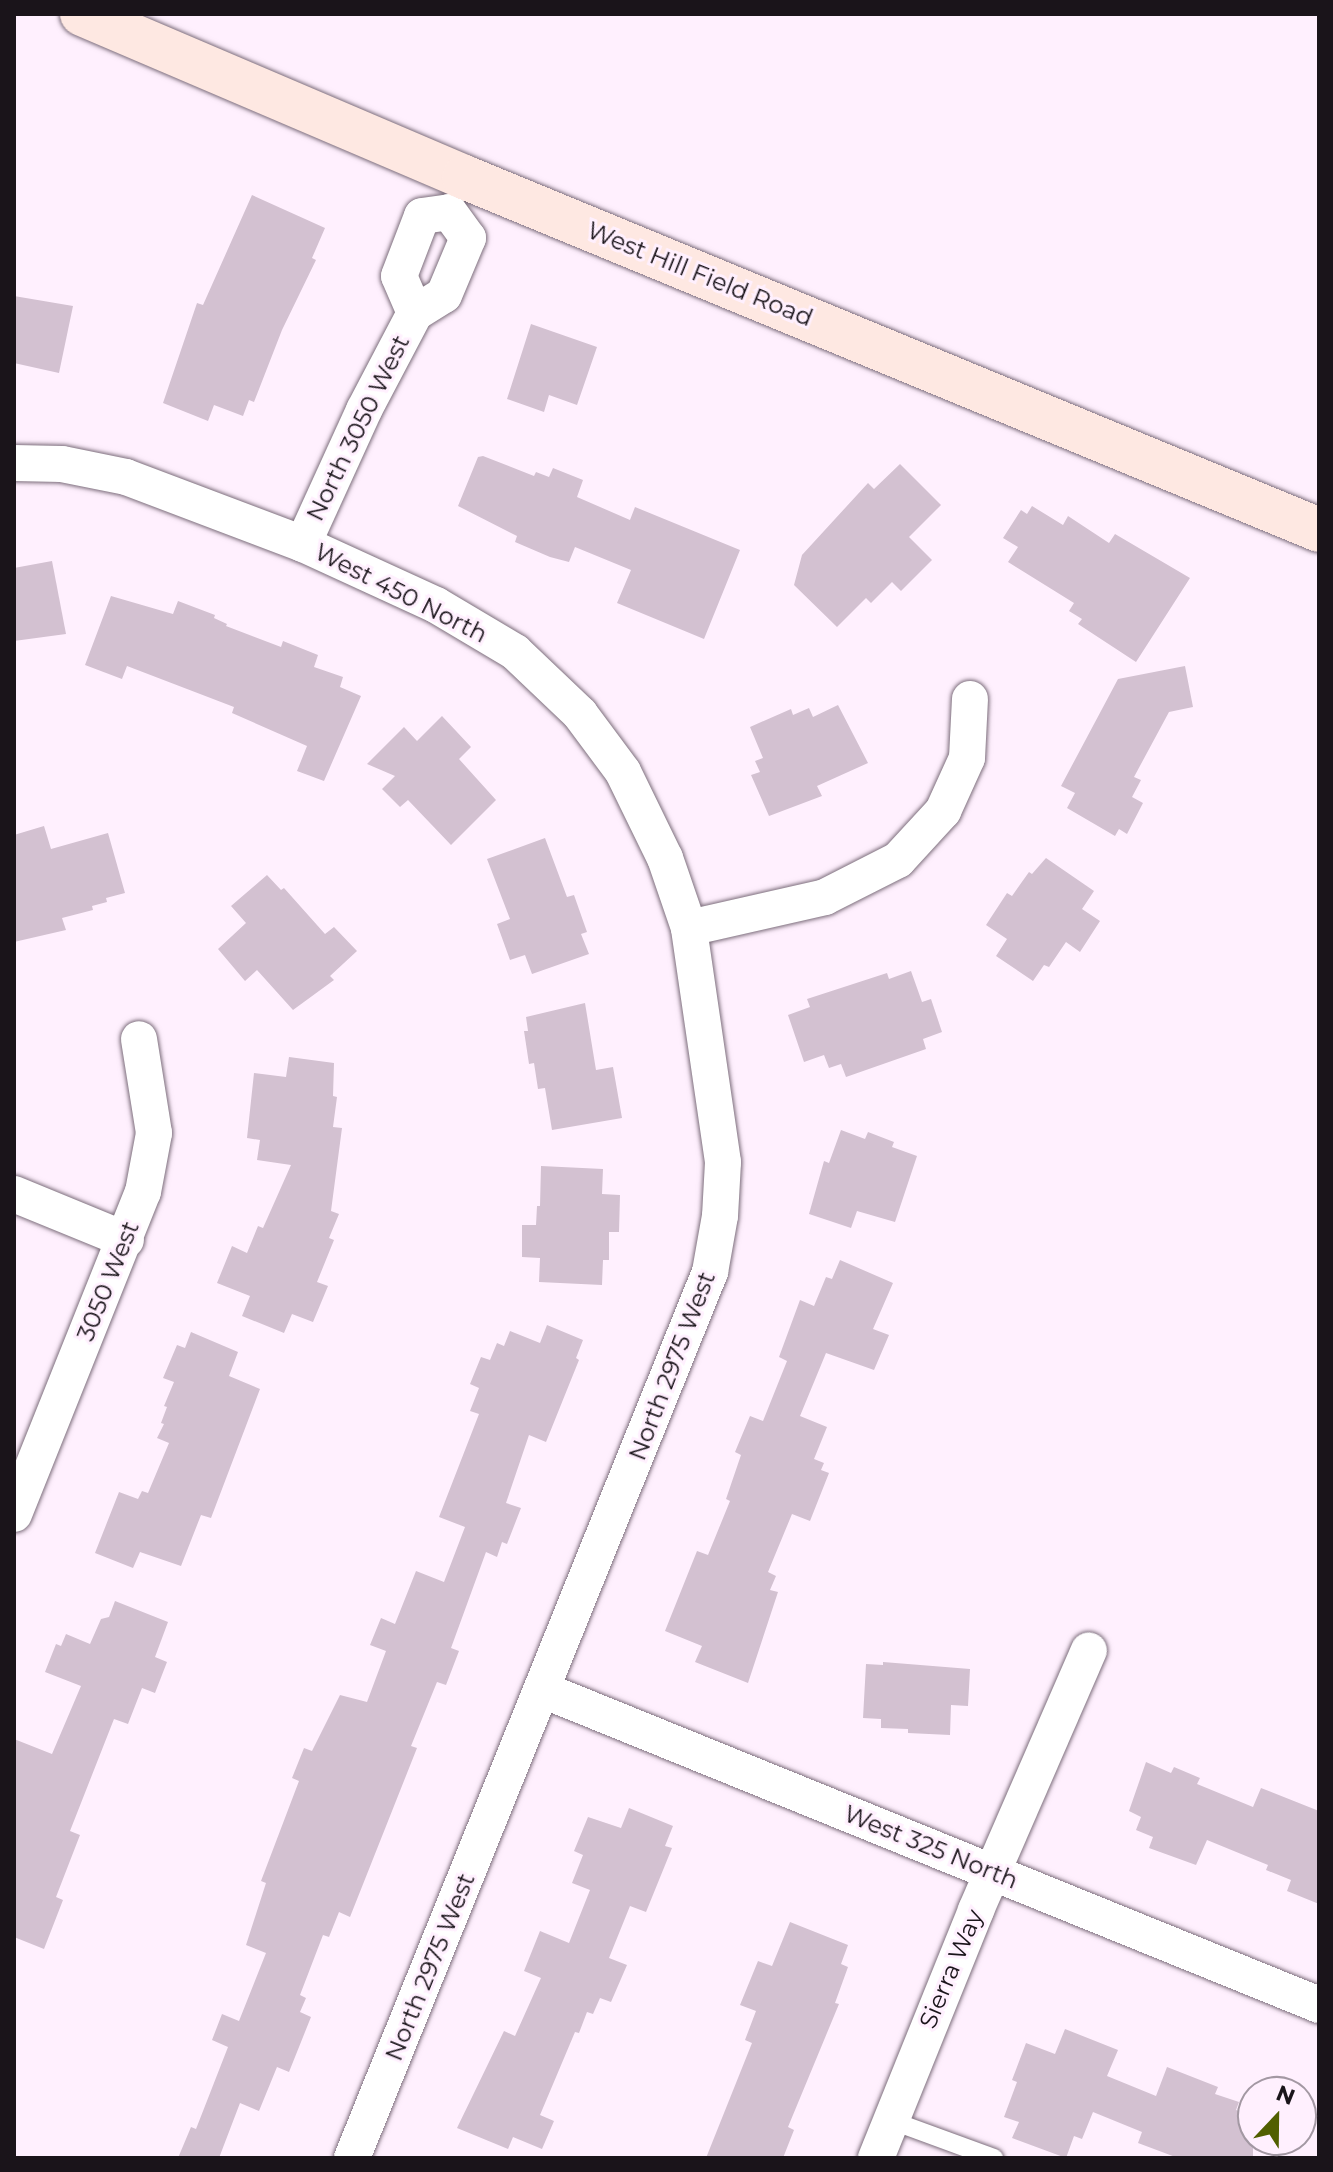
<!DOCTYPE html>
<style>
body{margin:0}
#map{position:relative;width:1333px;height:2172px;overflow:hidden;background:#fff0fe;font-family:Montserrat,sans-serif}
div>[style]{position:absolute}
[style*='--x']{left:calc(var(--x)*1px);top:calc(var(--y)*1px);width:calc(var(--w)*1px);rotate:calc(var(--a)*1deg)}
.building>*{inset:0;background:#d3c1d1}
.roads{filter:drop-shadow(0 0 2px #7d6e7c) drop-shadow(0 0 2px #7d6e7c)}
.lane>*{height:18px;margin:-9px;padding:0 9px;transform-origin:9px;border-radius:9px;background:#fff}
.street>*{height:36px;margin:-18px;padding:0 18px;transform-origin:18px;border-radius:18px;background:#fff}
.secondary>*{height:44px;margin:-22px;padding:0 22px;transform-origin:22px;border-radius:22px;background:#fee8e2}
span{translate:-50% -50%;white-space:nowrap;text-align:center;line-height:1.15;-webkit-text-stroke:6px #fff0fe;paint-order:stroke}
.street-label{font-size:24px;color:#1a141a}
.frame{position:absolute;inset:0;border:16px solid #1a141a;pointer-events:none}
.north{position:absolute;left:1237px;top:2076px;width:80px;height:80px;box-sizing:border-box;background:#fff0fe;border:2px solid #a398a3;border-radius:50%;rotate:22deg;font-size:22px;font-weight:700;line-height:32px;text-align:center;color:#1a141a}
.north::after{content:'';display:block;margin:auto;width:28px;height:36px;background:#515f00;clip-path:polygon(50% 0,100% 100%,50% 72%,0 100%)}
</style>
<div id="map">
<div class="building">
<div style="clip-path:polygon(252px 195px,325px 228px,312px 258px,316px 260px,282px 330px,254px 402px,249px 400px,243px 416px,214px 405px,208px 421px,163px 403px,197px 303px,203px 305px)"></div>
<div style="clip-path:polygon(14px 296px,73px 306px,59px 373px,14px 363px)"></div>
<div style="clip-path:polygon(531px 324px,597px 347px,577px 405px,549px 395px,544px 412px,507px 399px)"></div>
<div style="clip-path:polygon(483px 456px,534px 476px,536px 472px,549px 477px,553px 468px,583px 480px,577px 497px,630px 520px,635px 507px,740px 550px,704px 639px,617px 603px,631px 570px,575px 547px,569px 562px,550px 557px,515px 542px,517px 536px,458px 506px,478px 457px)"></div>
<div style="clip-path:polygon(900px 464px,941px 505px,909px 537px,932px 560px,901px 591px,892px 582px,871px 603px,866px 598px,837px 627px,794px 585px,802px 555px,868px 483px,874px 489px)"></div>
<div style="clip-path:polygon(1032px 506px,1063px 525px,1068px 516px,1109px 543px,1115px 534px,1190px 578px,1136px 662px,1078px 624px,1082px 619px,1069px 611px,1074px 603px,1008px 562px,1018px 547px,1003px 538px,1021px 510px,1027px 514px)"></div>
<div style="clip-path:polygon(52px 561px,66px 634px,14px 641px,14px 568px)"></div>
<div style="clip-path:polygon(111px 596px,173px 614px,178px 601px,215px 615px,214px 618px,227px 624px,226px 626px,281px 647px,283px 641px,318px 655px,314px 667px,343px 677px,340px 687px,361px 696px,324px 781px,297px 771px,307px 746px,232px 713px,234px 707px,127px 666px,122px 679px,85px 665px)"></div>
<div style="clip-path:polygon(1185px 666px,1193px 707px,1169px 712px,1134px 777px,1141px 780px,1132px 797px,1143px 803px,1127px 834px,1119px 829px,1115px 836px,1067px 808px,1075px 793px,1061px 786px,1118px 679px)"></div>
<div style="clip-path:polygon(838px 705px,868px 763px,817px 786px,822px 796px,769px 816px,751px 775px,760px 772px,755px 761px,763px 758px,750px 727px,791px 709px,793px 715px,809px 708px,813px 717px)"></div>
<div style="clip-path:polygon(442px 716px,471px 747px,459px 759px,496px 800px,451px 845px,408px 800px,400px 807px,382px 789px,395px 776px,367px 764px,404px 727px,417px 741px)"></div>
<div style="clip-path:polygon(44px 826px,51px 849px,108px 833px,125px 893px,106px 898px,107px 902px,92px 906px,93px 910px,62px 918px,66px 930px,14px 942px,14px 835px)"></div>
<div style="clip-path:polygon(545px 838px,567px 897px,574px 895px,587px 932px,581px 934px,589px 954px,532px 974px,525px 955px,510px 960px,497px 924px,510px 919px,487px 859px)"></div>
<div style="clip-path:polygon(1046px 858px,1094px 891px,1082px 909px,1100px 921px,1080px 952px,1066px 942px,1049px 967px,1044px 965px,1033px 981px,996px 956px,1007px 939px,986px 925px,1007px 893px,1012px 896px,1029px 872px,1032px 874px)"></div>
<div style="clip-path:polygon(267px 875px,281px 890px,284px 888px,325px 934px,334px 927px,357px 951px,330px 976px,334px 980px,293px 1010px,257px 970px,245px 981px,218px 949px,246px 923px,231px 906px)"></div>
<div style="clip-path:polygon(911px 971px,922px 1002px,931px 999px,942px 1032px,923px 1039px,926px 1049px,846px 1077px,841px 1064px,829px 1068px,824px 1055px,804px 1062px,788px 1015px,810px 1007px,807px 999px,887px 973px,889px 979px)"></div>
<div style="clip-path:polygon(585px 1003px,596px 1070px,613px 1067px,622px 1118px,552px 1130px,545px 1088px,538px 1089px,534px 1063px,529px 1064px,524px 1031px,528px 1031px,526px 1017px)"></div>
<div style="clip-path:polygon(289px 1057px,334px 1063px,333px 1096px,337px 1097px,333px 1127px,342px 1128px,331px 1211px,339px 1214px,329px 1238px,334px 1240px,317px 1282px,328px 1286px,313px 1322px,292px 1314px,284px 1333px,242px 1316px,250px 1296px,217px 1283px,232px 1246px,247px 1253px,258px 1226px,263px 1228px,291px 1165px,257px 1160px,260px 1140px,247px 1138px,254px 1073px,286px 1077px)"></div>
<div style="clip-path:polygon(841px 1130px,865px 1139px,868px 1132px,894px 1142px,892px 1147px,917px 1156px,895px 1222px,857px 1211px,851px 1228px,809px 1214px,824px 1161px,829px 1163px)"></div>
<div style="clip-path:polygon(541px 1166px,603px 1169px,602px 1194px,620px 1195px,619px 1232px,609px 1232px,609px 1260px,603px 1260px,602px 1285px,539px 1282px,540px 1258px,522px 1257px,522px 1225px,536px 1225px,537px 1206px,540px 1206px)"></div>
<div style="clip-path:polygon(840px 1260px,893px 1283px,873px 1329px,889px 1335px,874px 1370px,826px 1353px,800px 1416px,827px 1427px,814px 1459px,824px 1463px,821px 1470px,829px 1473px,810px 1521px,792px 1514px,768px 1572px,776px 1576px,770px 1590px,778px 1592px,748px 1683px,695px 1662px,702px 1646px,665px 1631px,697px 1551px,708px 1555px,730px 1501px,726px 1499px,741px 1455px,735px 1452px,750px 1416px,763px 1421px,787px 1361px,779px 1357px,800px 1300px,814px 1306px,826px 1277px,832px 1279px)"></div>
<div style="clip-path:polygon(547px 1325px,583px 1340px,576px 1358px,579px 1360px,546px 1442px,529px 1435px,506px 1503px,521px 1508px,507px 1544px,502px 1542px,497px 1557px,486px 1552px,451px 1648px,459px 1651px,446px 1685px,437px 1682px,411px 1746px,417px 1748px,350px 1917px,339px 1912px,329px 1937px,323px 1935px,300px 1995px,306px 1998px,300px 2012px,311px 2017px,289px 2072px,277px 2067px,259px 2111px,240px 2103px,219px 2158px,178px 2158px,191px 2127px,196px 2129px,228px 2047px,212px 2040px,222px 2014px,239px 2021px,266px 1953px,246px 1945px,266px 1883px,261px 1881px,299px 1781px,292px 1778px,304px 1748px,312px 1751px,340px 1695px,367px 1702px,386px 1651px,370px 1645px,381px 1618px,395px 1624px,416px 1571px,444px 1582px,465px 1527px,439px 1517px,479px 1414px,470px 1411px,479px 1388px,470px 1384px,481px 1357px,490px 1360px,497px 1343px,504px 1346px,510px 1331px,540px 1343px)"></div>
<div style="clip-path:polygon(191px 1332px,238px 1352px,229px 1376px,260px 1389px,211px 1518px,201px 1515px,181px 1566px,140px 1552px,133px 1568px,95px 1553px,119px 1492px,138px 1499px,142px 1491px,148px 1493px,169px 1443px,157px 1438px,164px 1424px,161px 1423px,167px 1407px,164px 1406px,174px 1382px,163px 1378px,177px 1345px,185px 1348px)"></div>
<div style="clip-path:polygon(115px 1601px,168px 1622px,155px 1657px,167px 1662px,155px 1693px,142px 1688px,128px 1724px,114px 1719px,70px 1831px,80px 1835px,56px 1897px,63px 1900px,44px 1949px,14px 1937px,14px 1739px,52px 1754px,81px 1686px,45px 1672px,56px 1644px,61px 1646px,66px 1634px,90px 1644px,101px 1619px,109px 1617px)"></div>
<div style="clip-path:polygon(883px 1662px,970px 1669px,968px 1706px,951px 1705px,950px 1735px,908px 1733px,908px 1729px,881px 1728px,881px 1719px,863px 1718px,866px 1664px,883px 1665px)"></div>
<div style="clip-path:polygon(1146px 1762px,1171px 1773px,1174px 1767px,1200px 1778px,1197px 1784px,1253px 1807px,1261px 1788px,1319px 1811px,1319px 1904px,1287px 1891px,1291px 1880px,1266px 1870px,1268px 1865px,1207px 1840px,1196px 1865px,1149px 1848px,1153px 1837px,1136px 1830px,1141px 1817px,1129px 1811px)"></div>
<div style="clip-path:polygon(629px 1808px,673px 1826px,665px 1846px,672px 1848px,646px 1912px,630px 1906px,609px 1958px,627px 1965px,611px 2002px,600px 1998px,593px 2014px,587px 2012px,579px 2033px,575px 2032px,540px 2115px,554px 2121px,542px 2149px,513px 2137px,508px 2149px,457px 2128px,504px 2031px,515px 2036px,541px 1978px,524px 1971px,540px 1931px,569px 1943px,590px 1890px,572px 1883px,583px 1855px,574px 1851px,588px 1817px,621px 1828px)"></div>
<div style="clip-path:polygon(790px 1922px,848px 1945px,841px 1964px,848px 1967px,835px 2003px,839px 2004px,788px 2127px,794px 2130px,783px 2158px,706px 2158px,752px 2043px,745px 2040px,756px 2011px,740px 2005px,758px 1961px,772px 1966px)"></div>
<div style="clip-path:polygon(1065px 2029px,1118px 2050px,1107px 2076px,1156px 2096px,1167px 2067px,1218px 2087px,1215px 2094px,1239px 2102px,1236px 2110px,1253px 2116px,1253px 2158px,1178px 2158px,1138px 2143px,1142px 2132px,1093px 2112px,1082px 2139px,1074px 2136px,1066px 2158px,1012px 2138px,1019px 2122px,1004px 2117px,1017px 2082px,1012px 2080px,1026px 2043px,1055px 2054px)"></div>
</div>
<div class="roads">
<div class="lane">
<div style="--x:890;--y:2120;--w:111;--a:20.1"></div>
</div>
<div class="street">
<div style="--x:415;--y:313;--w:40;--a:-113.4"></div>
<div style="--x:399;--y:276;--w:64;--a:-69"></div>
<div style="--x:422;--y:216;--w:27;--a:-8"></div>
<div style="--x:14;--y:463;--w:48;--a:1.2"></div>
<div style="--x:62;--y:464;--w:65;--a:11.5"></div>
<div style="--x:126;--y:477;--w:189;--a:20.7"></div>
<div style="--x:303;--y:544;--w:146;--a:24.6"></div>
<div style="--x:436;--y:605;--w:92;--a:30.7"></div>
<div style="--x:515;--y:652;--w:90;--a:43.6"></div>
<div style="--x:580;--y:714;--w:72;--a:53.4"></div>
<div style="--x:623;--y:772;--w:96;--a:64"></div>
<div style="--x:665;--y:858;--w:74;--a:71.1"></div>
<div style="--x:303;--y:544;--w:147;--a:-65.5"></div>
<div style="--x:364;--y:410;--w:110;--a:-62.3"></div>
<div style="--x:415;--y:313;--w:34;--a:-32"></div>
<div style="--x:444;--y:295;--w:62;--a:-67.2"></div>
<div style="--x:468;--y:238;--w:32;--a:-126"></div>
<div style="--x:14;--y:1194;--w:121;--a:22.3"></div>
<div style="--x:14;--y:1514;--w:347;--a:-68.2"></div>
<div style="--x:143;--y:1192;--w:60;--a:-79.4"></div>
<div style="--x:154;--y:1133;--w:95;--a:-99.1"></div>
<div style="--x:543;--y:1690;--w:837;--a:22.09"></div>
<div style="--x:352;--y:2158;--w:956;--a:-68"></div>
<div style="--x:710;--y:1272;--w:57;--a:-79.9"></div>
<div style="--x:720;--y:1216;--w:54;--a:-86.8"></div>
<div style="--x:723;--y:1162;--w:236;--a:-98.3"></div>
<div style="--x:689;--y:928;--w:139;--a:-12.8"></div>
<div style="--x:825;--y:897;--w:82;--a:-26.9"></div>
<div style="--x:898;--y:860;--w:67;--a:-47.4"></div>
<div style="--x:943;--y:811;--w:58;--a:-65.6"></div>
<div style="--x:967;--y:758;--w:59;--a:-87.1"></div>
<div style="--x:876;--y:2158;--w:267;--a:-68"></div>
<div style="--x:976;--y:1910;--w:283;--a:-66.5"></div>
</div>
<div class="secondary">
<div style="--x:82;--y:14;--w:415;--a:23.1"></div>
<div style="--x:464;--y:177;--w:925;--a:22.43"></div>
</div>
</div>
<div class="street-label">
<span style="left:700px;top:274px;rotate:22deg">West Hill Field Road</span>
<span style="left:358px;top:428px;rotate:-64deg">North 3050 West</span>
<span style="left:401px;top:593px;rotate:27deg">West 450 North</span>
<span style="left:108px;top:1281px;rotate:-68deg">3050 West</span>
<span style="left:672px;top:1366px;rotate:-69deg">North 2975 West</span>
<span style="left:931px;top:1847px;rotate:22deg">West 325 North</span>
<span style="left:430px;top:1967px;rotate:-68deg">North 2975 West</span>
<span style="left:951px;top:1969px;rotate:-67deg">Sierra Way</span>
</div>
<div class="frame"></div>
<div class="north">N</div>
</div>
